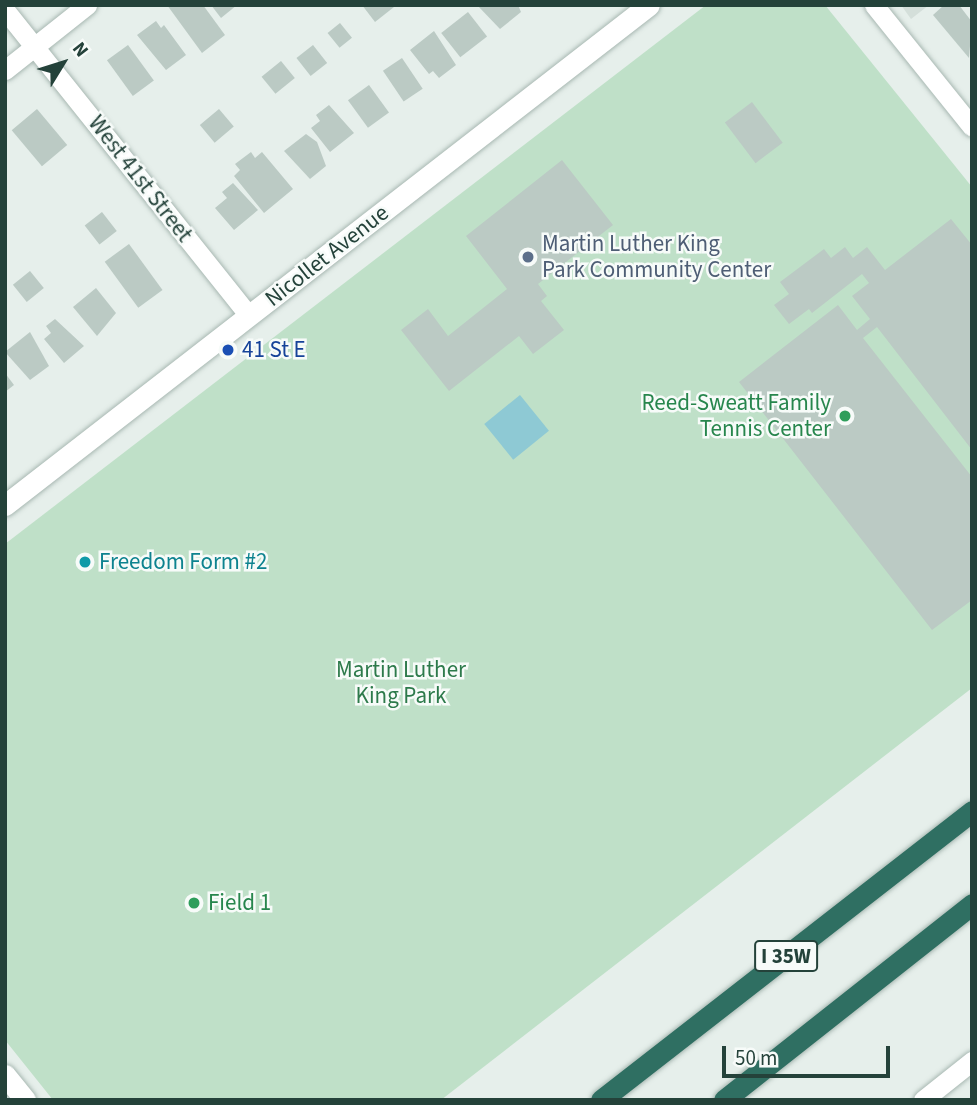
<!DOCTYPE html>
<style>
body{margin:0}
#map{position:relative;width:977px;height:1105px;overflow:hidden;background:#e6efeb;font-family:"Source Sans 3",sans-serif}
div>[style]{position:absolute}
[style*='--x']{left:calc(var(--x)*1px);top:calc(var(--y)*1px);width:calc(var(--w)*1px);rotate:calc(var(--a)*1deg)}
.built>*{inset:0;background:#d4dfda}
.green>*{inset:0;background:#bfe0c8}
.water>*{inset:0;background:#8ec9d4;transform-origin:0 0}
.building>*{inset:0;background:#bbcac4;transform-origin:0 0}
.roads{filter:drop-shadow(0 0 2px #a8b8b2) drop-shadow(0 0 2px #a8b8b2)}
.street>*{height:19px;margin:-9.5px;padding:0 9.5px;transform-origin:9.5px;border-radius:9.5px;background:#fff}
.secondary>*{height:21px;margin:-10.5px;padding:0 10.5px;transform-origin:10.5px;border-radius:10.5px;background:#fff}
.highway>*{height:21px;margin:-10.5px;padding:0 10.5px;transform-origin:10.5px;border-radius:10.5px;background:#2f6f62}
.dots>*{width:19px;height:19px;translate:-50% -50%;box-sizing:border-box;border:4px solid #f7fbf9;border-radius:50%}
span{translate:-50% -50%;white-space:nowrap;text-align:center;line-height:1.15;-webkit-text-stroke:5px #f7fbf9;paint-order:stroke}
.shield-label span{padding:2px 5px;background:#f7fbf9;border:2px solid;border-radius:5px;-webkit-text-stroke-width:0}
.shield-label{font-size:21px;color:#24423a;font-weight:700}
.street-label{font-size:23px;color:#24423a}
.service-label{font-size:23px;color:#4e5e75}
.left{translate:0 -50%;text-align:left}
.transit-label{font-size:23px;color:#164399}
.leisure-label{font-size:23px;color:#27864d}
.right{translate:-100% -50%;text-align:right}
.culture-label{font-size:23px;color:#0d838f}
.park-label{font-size:23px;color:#2d7a4b}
.frame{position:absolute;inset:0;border:7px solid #24423a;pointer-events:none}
.north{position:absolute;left:28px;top:28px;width:70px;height:70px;-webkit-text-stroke:5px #f7fbf9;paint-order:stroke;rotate:52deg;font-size:19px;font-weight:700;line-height:28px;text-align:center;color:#24423a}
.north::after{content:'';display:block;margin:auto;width:24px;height:32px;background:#24423a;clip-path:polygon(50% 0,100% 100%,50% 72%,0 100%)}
.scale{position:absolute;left:722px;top:1046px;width:168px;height:32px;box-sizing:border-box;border:4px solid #24423a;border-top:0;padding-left:9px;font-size:21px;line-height:24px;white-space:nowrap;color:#24423a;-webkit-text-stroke:5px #f7fbf9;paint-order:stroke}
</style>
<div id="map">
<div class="built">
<div style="clip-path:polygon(901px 5px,929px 5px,911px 19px)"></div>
</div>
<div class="green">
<div style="clip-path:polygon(706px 5px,825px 5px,972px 187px,972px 688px,441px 1100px,53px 1100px,5px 1040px,5px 544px)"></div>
</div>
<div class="water">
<div style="left:520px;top:395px;width:46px;height:46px;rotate:51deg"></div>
</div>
<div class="building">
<div style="clip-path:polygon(167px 5px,203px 5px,225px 35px,202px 53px)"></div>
<div style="clip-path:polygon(211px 5px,237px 5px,221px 18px)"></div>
<div style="clip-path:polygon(362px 5px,393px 5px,394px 7px,375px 22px)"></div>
<div style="clip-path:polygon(477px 5px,518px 5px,521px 12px,500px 29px)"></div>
<div style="clip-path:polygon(944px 5px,959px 5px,972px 22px,969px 58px,933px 15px)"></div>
<div style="left:468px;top:12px;width:31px;height:34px;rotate:52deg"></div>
<div style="clip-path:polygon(156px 21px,161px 28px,164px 25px,186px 55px,166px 70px,137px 35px)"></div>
<div style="left:340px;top:23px;width:19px;height:16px;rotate:51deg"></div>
<div style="clip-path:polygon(434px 31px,456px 65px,439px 78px,433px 71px,429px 74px,410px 50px)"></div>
<div style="left:128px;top:45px;width:44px;height:26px;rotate:54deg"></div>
<div style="left:313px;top:45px;width:23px;height:21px;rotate:52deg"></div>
<div style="left:402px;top:58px;width:37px;height:23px;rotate:56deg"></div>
<div style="left:281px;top:61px;width:22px;height:25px;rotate:51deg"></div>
<div style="left:369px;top:85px;width:34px;height:26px;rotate:54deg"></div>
<div style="left:752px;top:102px;width:51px;height:34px;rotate:53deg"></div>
<div style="clip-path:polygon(329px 105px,354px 133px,330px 152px,311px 128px,320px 121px,316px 115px)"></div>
<div style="left:37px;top:109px;width:47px;height:33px;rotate:50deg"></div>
<div style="left:219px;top:109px;width:23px;height:25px;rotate:50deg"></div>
<div style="clip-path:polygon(306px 134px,317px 142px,326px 166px,310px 179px,284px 151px)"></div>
<div style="clip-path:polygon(251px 152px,255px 158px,262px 152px,293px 189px,264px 213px,234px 176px,240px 170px,235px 164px)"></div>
<div style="clip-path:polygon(562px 160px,613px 225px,538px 284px,547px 296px,541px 301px,564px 330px,533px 354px,519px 336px,449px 391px,401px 330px,428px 309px,448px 336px,507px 289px,466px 236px)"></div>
<div style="clip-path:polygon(233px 183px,258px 210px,234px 230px,215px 208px,227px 198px,222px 192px)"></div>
<div style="left:102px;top:212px;width:24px;height:22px;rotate:52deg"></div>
<div style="clip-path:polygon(951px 219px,972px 245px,972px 450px,877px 327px,863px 338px,972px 477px,972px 600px,932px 630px,739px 382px,838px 305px,857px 330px,870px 319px,852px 296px,869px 283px,862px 274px,812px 313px,809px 309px,789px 324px,774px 305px,789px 294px,780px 282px,824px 249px,831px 258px,845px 247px,853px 258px,867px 247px,885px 270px)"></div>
<div style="left:129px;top:244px;width:57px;height:30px;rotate:54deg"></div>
<div style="left:30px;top:271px;width:22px;height:22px;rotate:51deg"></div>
<div style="clip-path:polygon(96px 288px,116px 313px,97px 336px,73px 307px)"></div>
<div style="clip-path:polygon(55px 319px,84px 346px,64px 363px,44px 339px,51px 333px,46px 326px)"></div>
<div style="clip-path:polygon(30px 332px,49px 366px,30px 380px,5px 352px)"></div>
<div style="clip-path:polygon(5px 373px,14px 385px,5px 392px)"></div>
</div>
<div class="roads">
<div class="street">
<div style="--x:874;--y:5;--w:156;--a:51.2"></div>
<div style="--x:5;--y:10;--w:391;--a:51.4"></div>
<div style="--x:5;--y:70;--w:105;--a:-38.4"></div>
<div style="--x:923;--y:1100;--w:63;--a:-38.5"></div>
</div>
<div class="secondary">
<div style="--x:5;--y:505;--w:815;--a:-37.83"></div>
<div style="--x:5;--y:1075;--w:32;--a:51"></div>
</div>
<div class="highway">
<div style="--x:601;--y:1100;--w:470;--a:-37.9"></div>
<div style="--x:724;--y:1100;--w:316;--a:-38.3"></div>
</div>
</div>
<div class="dots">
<div style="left:528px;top:257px;background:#5c6f8a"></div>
<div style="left:228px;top:350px;background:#1a4fb4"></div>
<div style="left:845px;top:416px;background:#2e9e5b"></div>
<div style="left:85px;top:562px;background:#0f9aa8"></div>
<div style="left:194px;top:903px;background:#2e9e5b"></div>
</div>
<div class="shield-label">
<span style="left:786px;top:956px">I 35W</span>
</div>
<div class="street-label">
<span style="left:140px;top:179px;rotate:52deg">West 41st Street</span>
<span style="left:327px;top:256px;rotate:-38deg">Nicollet Avenue</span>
</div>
<div class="service-label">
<span class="left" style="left:542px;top:257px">Martin Luther King<br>Park Community Center</span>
</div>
<div class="transit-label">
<span class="left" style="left:242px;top:350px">41 St E</span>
</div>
<div class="leisure-label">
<span class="right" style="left:831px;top:416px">Reed-Sweatt Family<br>Tennis Center</span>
<span class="left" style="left:208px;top:903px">Field 1</span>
</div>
<div class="culture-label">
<span class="left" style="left:99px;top:562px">Freedom Form #2</span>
</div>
<div class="park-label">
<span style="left:401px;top:683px">Martin Luther<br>King Park</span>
</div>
<div class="frame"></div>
<div class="north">N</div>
<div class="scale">50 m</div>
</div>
